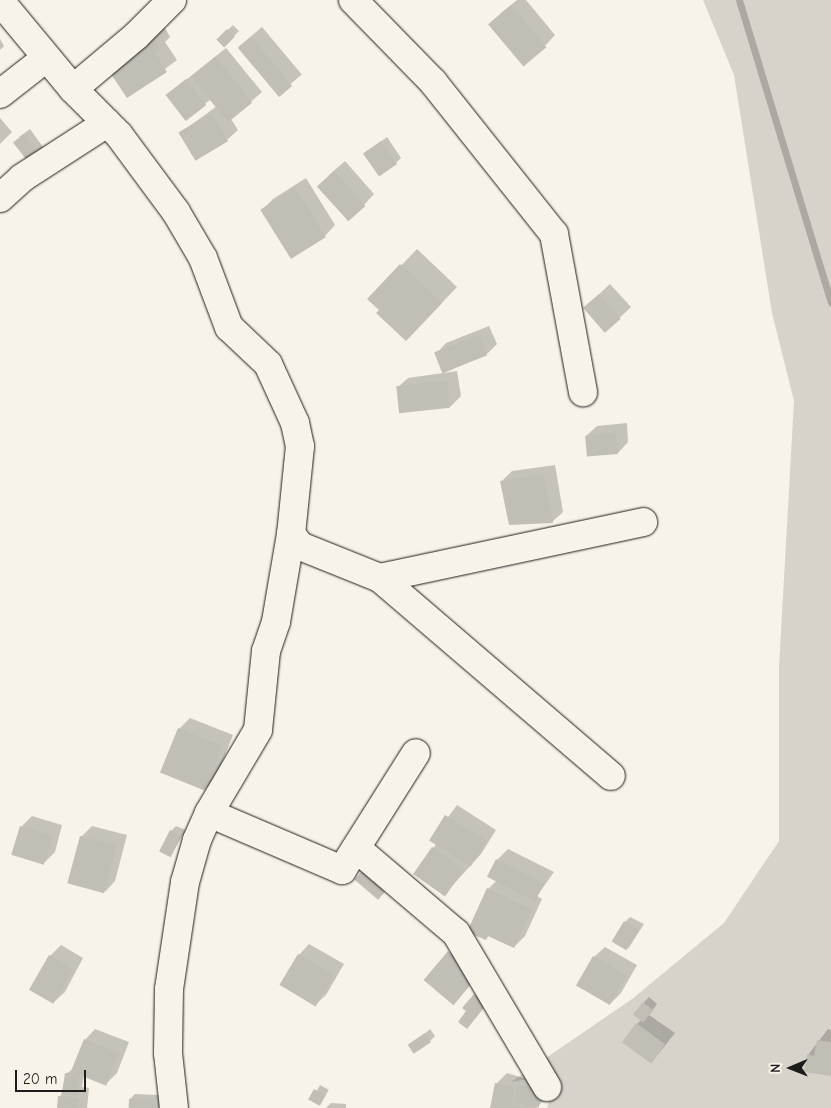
<!DOCTYPE html>
<style>
body{margin:0}
#map{position:relative;width:831px;height:1108px;overflow:hidden;background:#f7f3e8;font-family:"Comic Neue",sans-serif}
div>[style]{position:absolute}
[style*='--x']{left:calc(var(--x)*1px);top:calc(var(--y)*1px);width:calc(var(--w)*1px);rotate:calc(var(--a)*1deg)}
.green>*{inset:0;background:#d7d3cb}
.shadow>*{inset:0;background:#0003;transform-origin:0 0}
.stream>*{height:7px;margin:-3.5px;padding:0 3.5px;transform-origin:3.5px;border-radius:3.5px;background:#aca9a2}
.building>*{inset:0;background:#c0beb5;transform-origin:0 0}
.roads{filter:drop-shadow(0 0 1px #1c1c1c) drop-shadow(0 0 1px #1c1c1c)}
.minor>*{height:28px;margin:-14px;padding:0 14px;transform-origin:14px;border-radius:14px;background:#f7f3e8}
span{translate:-50% -50%;white-space:nowrap;text-align:center;line-height:1.15;-webkit-text-stroke:4px #f7f3e8;paint-order:stroke}
.north{position:absolute;left:766px;top:1043px;width:50px;height:50px;-webkit-text-stroke:4px #f7f3e8;paint-order:stroke;rotate:269deg;font-size:14px;font-weight:700;line-height:20px;text-align:center;color:#1c1c1c}
.north::after{content:'';display:block;margin:auto;width:18px;height:22px;background:#1c1c1c;clip-path:polygon(50% 0,100% 100%,50% 72%,0 100%)}
.scale{position:absolute;left:15px;top:1070px;width:71px;height:22px;box-sizing:border-box;border:2px solid #1c1c1c;border-top:0;padding-left:6px;font-size:15px;line-height:18px;white-space:nowrap;color:#1c1c1c;-webkit-text-stroke:4px #f7f3e8;paint-order:stroke}
</style>
<div id="map">
<div class="green">
<div style="clip-path:polygon(703px 0,831px 0,831px 1108px,547px 1108px,552px 1092px,539px 1077px,511px 1082px,632px 999px,724px 923px,779px 841px,779px 667px,794px 401px,772px 313px,734px 75px)"></div>
</div>
<div class="shadow">
<div style="clip-path:polygon(517px 0,526px 0,555px 35px,545px 46px,500px 14px)"></div>
<div style="clip-path:polygon(233px 25px,239px 31px,225px 46px,218px 39px)"></div>
<div style="left:262px;top:27px;width:62px;height:31px;rotate:50deg"></div>
<div style="clip-path:polygon(165px 28px,170px 37px,165px 42px,177px 60px,127px 97px,120px 58px)"></div>
<div style="clip-path:polygon(0 39px,4px 46px,0 50px)"></div>
<div style="clip-path:polygon(226px 48px,262px 92px,231px 119px,238px 130px,227px 140px,180px 133px,217px 106px,211px 99px,185px 120px,167px 95px)"></div>
<div style="clip-path:polygon(0 118px,12px 132px,0 144px)"></div>
<div style="clip-path:polygon(30px 129px,48px 154px,43px 159px,19px 137px)"></div>
<div style="clip-path:polygon(387px 137px,401px 158px,396px 163px,365px 154px)"></div>
<div style="clip-path:polygon(345px 161px,374px 194px,364px 205px,328px 176px)"></div>
<div style="clip-path:polygon(306px 178px,335px 225px,325px 236px,262px 210px,273px 199px)"></div>
<div style="clip-path:polygon(417px 249px,457px 287px,422px 324px,380px 310px,369px 299px)"></div>
<div style="clip-path:polygon(610px 284px,631px 307px,606px 331px,596px 297px)"></div>
<div style="clip-path:polygon(489px 326px,497px 344px,486px 355px,444px 373px,457px 371px,461px 396px,450px 407px,397px 388px,408px 378px,443px 373px,436px 354px,446px 343px)"></div>
<div style="clip-path:polygon(627px 423px,628px 442px,618px 453px,586px 436px,597px 426px)"></div>
<div style="clip-path:polygon(555px 465px,563px 512px,552px 522px,501px 482px,512px 471px)"></div>
<div style="clip-path:polygon(190px 718px,233px 735px,216px 778px,205px 789px,179px 729px)"></div>
<div style="clip-path:polygon(457px 805px,496px 830px,481px 854px,444px 895px,414px 874px,437px 843px,431px 840px)"></div>
<div style="clip-path:polygon(32px 816px,62px 825px,55px 852px,44px 863px,21px 827px)"></div>
<div style="clip-path:polygon(92px 826px,127px 835px,115px 881px,105px 892px,81px 837px)"></div>
<div style="clip-path:polygon(176px 826px,186px 830px,171px 855px,171px 831px)"></div>
<div style="clip-path:polygon(508px 849px,554px 872px,537px 896px,542px 899px,525px 936px,514px 947px,489px 935px,486px 939px,488px 889px,497px 880px,497px 860px)"></div>
<div style="clip-path:polygon(630px 917px,644px 924px,628px 949px,625px 922px)"></div>
<div style="clip-path:polygon(309px 944px,344px 964px,326px 995px,315px 1005px,299px 955px)"></div>
<div style="clip-path:polygon(61px 945px,83px 958px,65px 992px,54px 1002px,50px 956px)"></div>
<div style="clip-path:polygon(605px 947px,637px 965px,621px 993px,610px 1004px,594px 957px)"></div>
<div style="clip-path:polygon(649px 997px,657px 1004px,649px 1015px,675px 1033px,652px 1062px,637px 1024px,642px 1019px,644px 1002px)"></div>
<div style="clip-path:polygon(95px 1029px,129px 1042px,117px 1073px,106px 1084px,84px 1074px,82px 1087px,89px 1088px,87px 1108px,58px 1108px,66px 1074px,73px 1069px,85px 1040px)"></div>
<div style="clip-path:polygon(430px 1029px,435px 1036px,430px 1041px,415px 1042px)"></div>
<div style="clip-path:polygon(828px 1029px,831px 1030px,831px 1075px,808px 1055px)"></div>
<div style="clip-path:polygon(507px 1073px,546px 1085px,543px 1101px,536px 1108px,491px 1108px,496px 1084px)"></div>
<div style="left:320px;top:1085px;width:10px;height:17px;rotate:29deg"></div>
<div style="clip-path:polygon(135px 1094px,159px 1095px,159px 1108px,130px 1108px,130px 1099px)"></div>
<div style="clip-path:polygon(331px 1103px,346px 1104px,346px 1108px,326px 1108px)"></div>
</div>
<div class="stream">
<div style="--x:739;--y:0;--w:316;--a:73.1"></div>
</div>
<div class="building">
<div style="left:511px;top:5px;width:55px;height:30px;rotate:50deg"></div>
<div style="left:227px;top:29px;width:11px;height:15px;rotate:45deg"></div>
<div style="left:251px;top:37px;width:64px;height:17px;rotate:50deg"></div>
<div style="clip-path:polygon(154px 38px,160px 49px,155px 52px,167px 72px,127px 98px,107px 68px)"></div>
<div style="left:215px;top:57px;width:59px;height:31px;rotate:51deg"></div>
<div style="left:186px;top:79px;width:33px;height:26px;rotate:52deg"></div>
<div style="left:211px;top:113px;width:33px;height:38px;rotate:59deg"></div>
<div style="left:24px;top:134px;width:33px;height:14px;rotate:52deg"></div>
<div style="left:381px;top:141px;width:28px;height:22px;rotate:55deg"></div>
<div style="left:334px;top:171px;width:47px;height:23px;rotate:48deg"></div>
<div style="left:295px;top:188px;width:58px;height:41px;rotate:58deg"></div>
<div style="clip-path:polygon(400px 264px,442px 303px,406px 341px,376px 313px,379px 310px,367px 299px)"></div>
<div style="left:599px;top:294px;width:33px;height:21px;rotate:49deg"></div>
<div style="left:479px;top:335px;width:22px;height:48px;rotate:69deg"></div>
<div style="left:447px;top:381px;width:27px;height:51px;rotate:84deg"></div>
<div style="left:616px;top:433px;width:21px;height:31px;rotate:85deg"></div>
<div style="clip-path:polygon(544px 475px,553px 523px,509px 525px,500px 481px)"></div>
<div style="left:178px;top:728px;width:48px;height:48px;rotate:22deg"></div>
<div style="left:445px;top:815px;width:49px;height:30px;rotate:32deg"></div>
<div style="left:20px;top:826px;width:34px;height:30px;rotate:17deg"></div>
<div style="left:170px;top:830px;width:13px;height:24px;rotate:27deg"></div>
<div style="left:80px;top:836px;width:38px;height:49px;rotate:15deg"></div>
<div style="left:432px;top:847px;width:39px;height:33px;rotate:35deg"></div>
<div style="left:496px;top:859px;width:54px;height:20px;rotate:27deg"></div>
<div style="left:366px;top:866px;width:31px;height:18px;rotate:40deg"></div>
<div style="clip-path:polygon(487px 888px,532px 910px,514px 948px,488px 936px,486px 940px,467px 932px)"></div>
<div style="left:624px;top:921px;width:17px;height:24px;rotate:31deg"></div>
<div style="left:448px;top:951px;width:39px;height:38px;rotate:40deg"></div>
<div style="left:298px;top:954px;width:42px;height:36px;rotate:31deg"></div>
<div style="left:49px;top:955px;width:28px;height:40px;rotate:30deg"></div>
<div style="left:593px;top:956px;width:39px;height:34px;rotate:30deg"></div>
<div style="clip-path:polygon(474px 994px,487px 1004px,467px 1029px,458px 1022px,466px 1011px,462px 1008px)"></div>
<div style="left:643px;top:1002px;width:13px;height:16px;rotate:39deg"></div>
<div style="left:636px;top:1023px;width:36px;height:24px;rotate:36deg"></div>
<div style="left:425px;top:1033px;width:11px;height:21px;rotate:56deg"></div>
<div style="left:84px;top:1039px;width:38px;height:35px;rotate:22deg"></div>
<div style="clip-path:polygon(817px 1040px,831px 1042px,831px 1076px,804px 1072px,807px 1054px,814px 1056px)"></div>
<div style="left:65px;top:1073px;width:15px;height:21px;rotate:8deg"></div>
<div style="clip-path:polygon(495px 1083px,515px 1087px,512px 1105px,523px 1108px,490px 1108px)"></div>
<div style="left:518px;top:1085px;width:25px;height:18px;rotate:12deg"></div>
<div style="left:314px;top:1089px;width:13px;height:12px;rotate:29deg"></div>
<div style="clip-path:polygon(58px 1096px,79px 1098px,78px 1108px,57px 1108px)"></div>
<div style="left:129px;top:1099px;width:26px;height:9px;rotate:2deg"></div>
</div>
<div class="roads">
<div class="minor">
<div style="--x:353;--y:0;--w:115;--a:45.7"></div>
<div style="--x:433;--y:82;--w:194;--a:51.5"></div>
<div style="--x:554;--y:234;--w:161;--a:79.6"></div>
<div style="--x:0;--y:1;--w:114;--a:50.3"></div>
<div style="--x:73;--y:89;--w:65;--a:45"></div>
<div style="--x:119;--y:135;--w:96;--a:53.5"></div>
<div style="--x:176;--y:212;--w:53;--a:59.6"></div>
<div style="--x:203;--y:258;--w:74;--a:69.4"></div>
<div style="--x:229;--y:327;--w:54;--a:43.5"></div>
<div style="--x:268;--y:364;--w:65;--a:65.4"></div>
<div style="--x:295;--y:423;--w:24;--a:78"></div>
<div style="--x:300;--y:446;--w:88;--a:95.8"></div>
<div style="--x:291;--y:534;--w:89;--a:99.7"></div>
<div style="--x:276;--y:622;--w:31;--a:109"></div>
<div style="--x:266;--y:651;--w:79;--a:95.8"></div>
<div style="--x:258;--y:730;--w:96;--a:120.6"></div>
<div style="--x:209;--y:813;--w:30;--a:114"></div>
<div style="--x:197;--y:840;--w:44;--a:105.9"></div>
<div style="--x:185;--y:882;--w:108;--a:98.5"></div>
<div style="--x:169;--y:989;--w:64;--a:90.9"></div>
<div style="--x:168;--y:1053;--w:55;--a:83.8"></div>
<div style="--x:73;--y:89;--w:82;--a:-40.1"></div>
<div style="--x:136;--y:36;--w:51;--a:-45"></div>
<div style="--x:0;--y:94;--w:58;--a:-38"></div>
<div style="--x:0;--y:198;--w:30;--a:-42"></div>
<div style="--x:22;--y:178;--w:101;--a:-32.9"></div>
<div style="--x:291;--y:534;--w:15;--a:53"></div>
<div style="--x:300;--y:546;--w:86;--a:21.8"></div>
<div style="--x:380;--y:578;--w:304;--a:40.6"></div>
<div style="--x:380;--y:578;--w:269;--a:-12"></div>
<div style="--x:209;--y:813;--w:145;--a:23.2"></div>
<div style="--x:342;--y:870;--w:138;--a:-57.7"></div>
<div style="--x:356;--y:848;--w:131;--a:40.4"></div>
<div style="--x:456;--y:933;--w:179;--a:59.4"></div>
</div>
</div>
<div class="north">N</div>
<div class="scale">20 m</div>
</div>
